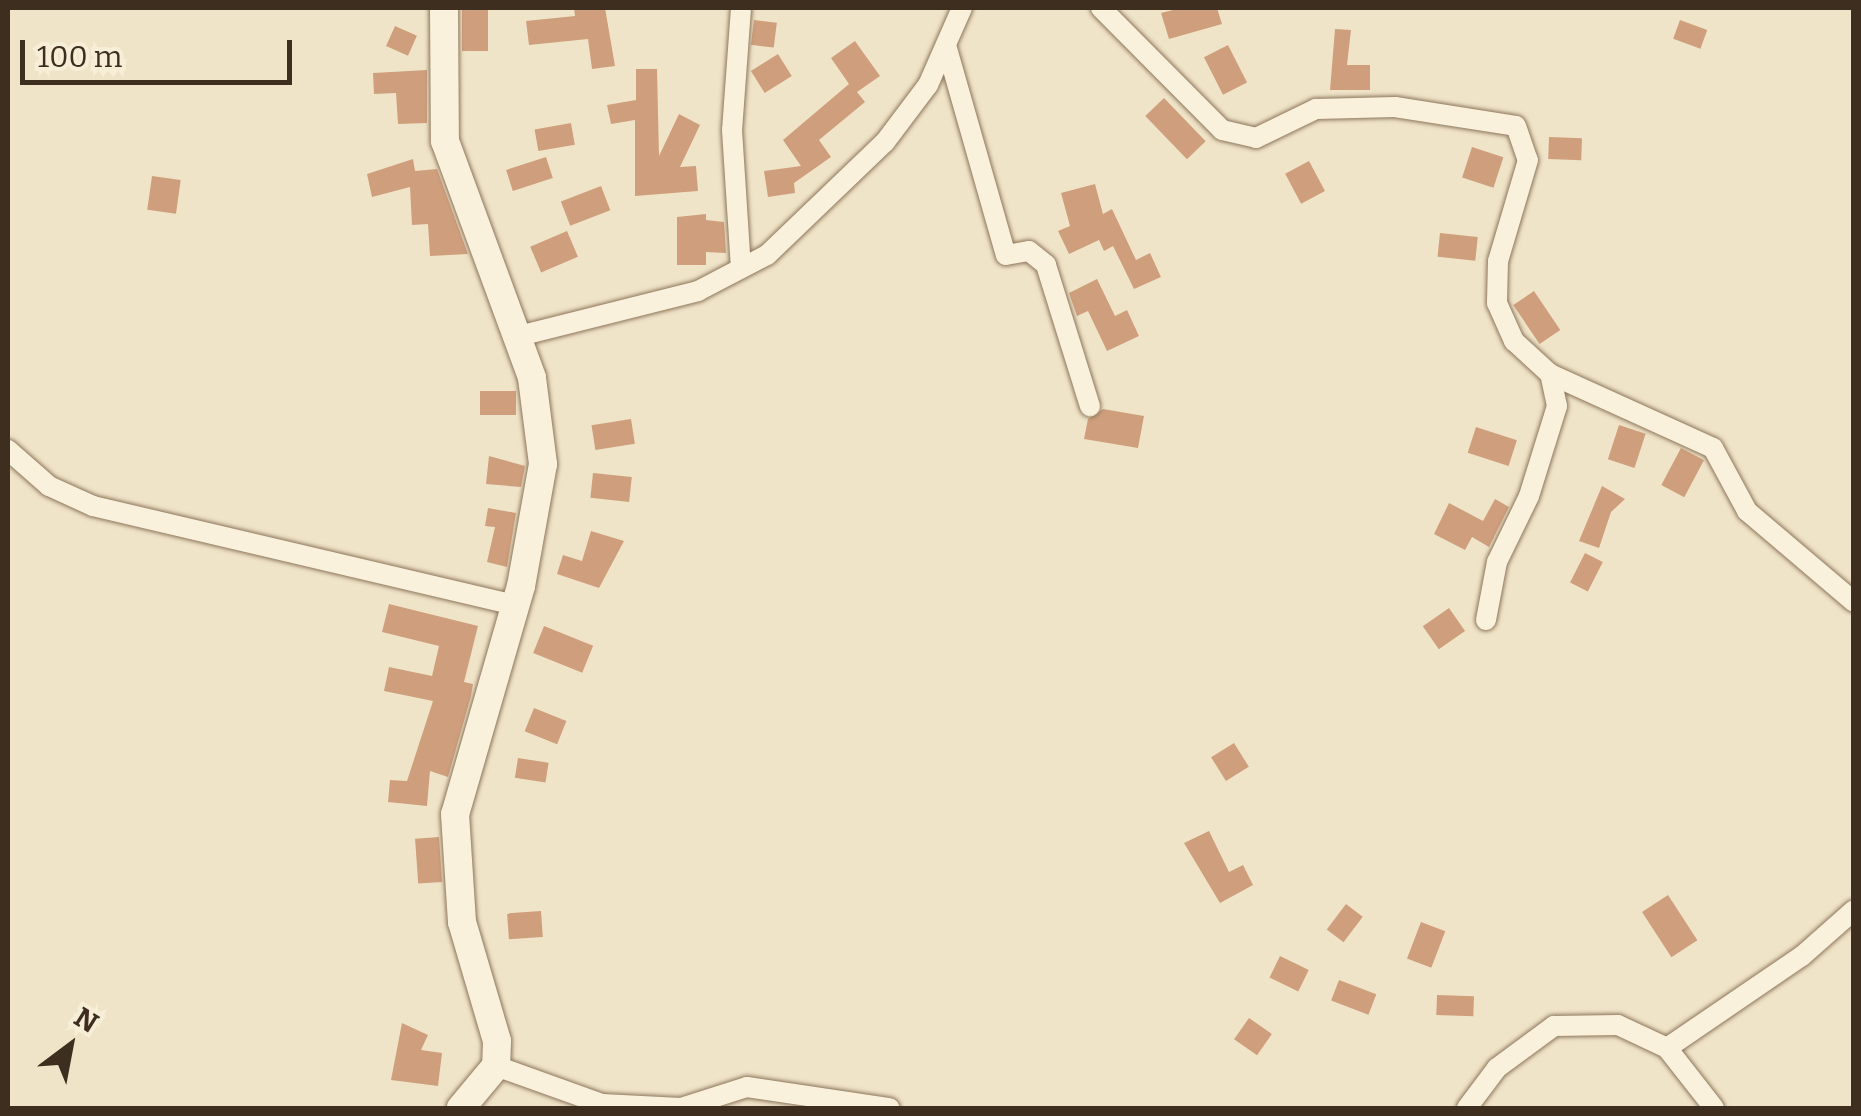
<!DOCTYPE html>
<style>
body{margin:0}
#map{position:relative;width:1861px;height:1116px;overflow:hidden;background:#f0e4c8;font-family:Bitter,serif}
div>[style]{position:absolute}
[style*='--x']{left:calc(var(--x)*1px);top:calc(var(--y)*1px);width:calc(var(--w)*1px);rotate:calc(var(--a)*1deg)}
.building>*{inset:0;background:#cf9f7d;transform-origin:0 0}
.roads{filter:drop-shadow(0 0 2px #8d765c) drop-shadow(0 0 2px #8d765c)}
.street>*{height:20px;margin:-10px;padding:0 10px;transform-origin:10px;border-radius:10px;background:#faf1dc}
.secondary>*{height:28px;margin:-14px;padding:0 14px;transform-origin:14px;border-radius:14px;background:#faf1dc}
span{translate:-50% -50%;white-space:nowrap;text-align:center;line-height:1.15;-webkit-text-stroke:8px #f7eed8;paint-order:stroke}
.frame{position:absolute;inset:0;border:10px solid #3d2e20;pointer-events:none}
.north{position:absolute;left:20px;top:996px;width:100px;height:100px;-webkit-text-stroke:8px #f7eed8;paint-order:stroke;rotate:32deg;font-size:28px;font-weight:700;line-height:40px;text-align:center;color:#3d2e20}
.north::after{content:'';display:block;margin:auto;width:35px;height:45px;background:#3d2e20;clip-path:polygon(50% 0,100% 100%,50% 72%,0 100%)}
.scale{position:absolute;left:20px;top:40px;width:272px;height:45px;box-sizing:border-box;border:5px solid #3d2e20;border-top:0;padding-left:12px;font-size:30px;line-height:35px;white-space:nowrap;color:#3d2e20;-webkit-text-stroke:8px #f7eed8;paint-order:stroke}
</style>
<div id="map">
<div class="building">
<div style="left:462px;top:8px;width:26px;height:43px"></div>
<div style="clip-path:polygon(574px 8px,605px 8px,615px 66px,592px 69px,588px 39px,529px 45px,526px 21px,575px 16px)"></div>
<div style="clip-path:polygon(1181px 8px,1217px 8px,1222px 24px,1169px 39px,1161px 13px)"></div>
<div style="left:754px;top:20px;width:23px;height:25px;rotate:7deg"></div>
<div style="left:1680px;top:20px;width:29px;height:20px;rotate:20deg"></div>
<div style="left:395px;top:26px;width:24px;height:22px;rotate:24deg"></div>
<div style="clip-path:polygon(1335px 29px,1351px 30px,1347px 65px,1370px 65px,1370px 90px,1330px 90px)"></div>
<div style="clip-path:polygon(855px 41px,880px 76px,857px 92px,865px 102px,819px 140px,831px 157px,794px 183px,795px 193px,768px 197px,764px 171px,801px 166px,783px 140px,849px 84px,831px 58px)"></div>
<div style="left:1228px;top:45px;width:42px;height:27px;rotate:63deg"></div>
<div style="left:778px;top:54px;width:26px;height:32px;rotate:58deg"></div>
<div style="clip-path:polygon(636px 69px,657px 69px,659px 156px,679px 114px,700px 125px,680px 167px,696px 166px,698px 191px,635px 196px,635px 120px,611px 124px,607px 105px,636px 100px)"></div>
<div style="clip-path:polygon(427px 70px,427px 123px,398px 124px,396px 93px,374px 94px,373px 73px)"></div>
<div style="left:1164px;top:98px;width:60px;height:26px;rotate:46deg"></div>
<div style="left:571px;top:123px;width:22px;height:37px;rotate:80deg"></div>
<div style="left:1549px;top:137px;width:33px;height:22px;rotate:2deg"></div>
<div style="left:1472px;top:147px;width:33px;height:32px;rotate:18deg"></div>
<div style="left:546px;top:157px;width:22px;height:42px;rotate:72deg"></div>
<div style="clip-path:polygon(413px 159px,415px 171px,437px 169px,468px 254px,430px 256px,428px 224px,412px 225px,410px 187px,372px 197px,367px 174px)"></div>
<div style="left:1309px;top:161px;width:34px;height:27px;rotate:62deg"></div>
<div style="left:152px;top:176px;width:29px;height:34px;rotate:8deg"></div>
<div style="clip-path:polygon(1095px 184px,1103px 214px,1112px 209px,1136px 260px,1150px 253px,1161px 277px,1134px 289px,1113px 246px,1104px 251px,1099px 240px,1069px 254px,1058px 231px,1070px 226px,1061px 193px)"></div>
<div style="left:601px;top:186px;width:26px;height:43px;rotate:69deg"></div>
<div style="clip-path:polygon(706px 214px,706px 220px,724px 222px,726px 253px,706px 252px,706px 265px,677px 265px,677px 217px)"></div>
<div style="left:567px;top:231px;width:28px;height:40px;rotate:67deg"></div>
<div style="left:1440px;top:233px;width:38px;height:24px;rotate:6deg"></div>
<div style="clip-path:polygon(1097px 279px,1115px 316px,1127px 310px,1139px 336px,1107px 351px,1088px 311px,1077px 316px,1069px 293px)"></div>
<div style="left:1534px;top:291px;width:47px;height:25px;rotate:56deg"></div>
<div style="left:480px;top:391px;width:36px;height:24px"></div>
<div style="clip-path:polygon(1103px 409px,1144px 416px,1138px 448px,1084px 439px,1088px 419px)"></div>
<div style="left:631px;top:419px;width:25px;height:40px;rotate:81deg"></div>
<div style="left:1619px;top:425px;width:28px;height:36px;rotate:18deg"></div>
<div style="left:1476px;top:427px;width:43px;height:27px;rotate:18deg"></div>
<div style="left:1681px;top:448px;width:26px;height:42px;rotate:28deg"></div>
<div style="clip-path:polygon(489px 456px,525px 466px,521px 487px,486px 484px)"></div>
<div style="left:593px;top:473px;width:39px;height:25px;rotate:6deg"></div>
<div style="clip-path:polygon(1602px 486px,1625px 499px,1611px 512px,1599px 548px,1579px 541px)"></div>
<div style="clip-path:polygon(1495px 499px,1509px 507px,1489px 547px,1472px 537px,1465px 550px,1434px 534px,1449px 503px,1483px 521px)"></div>
<div style="clip-path:polygon(488px 508px,516px 513px,507px 567px,487px 562px,495px 527px,485px 526px)"></div>
<div style="clip-path:polygon(591px 531px,624px 541px,599px 588px,557px 574px,563px 555px,582px 561px)"></div>
<div style="left:1585px;top:553px;width:20px;height:33px;rotate:27deg"></div>
<div style="clip-path:polygon(389px 604px,478px 626px,464px 682px,473px 684px,471px 696px,448px 777px,430px 771px,427px 806px,388px 802px,390px 780px,407px 781px,433px 701px,384px 691px,389px 667px,432px 676px,439px 646px,382px 632px)"></div>
<div style="left:1449px;top:608px;width:28px;height:32px;rotate:55deg"></div>
<div style="left:544px;top:626px;width:53px;height:29px;rotate:22deg"></div>
<div style="left:534px;top:708px;width:35px;height:25px;rotate:22deg"></div>
<div style="left:1234px;top:743px;width:28px;height:27px;rotate:58deg"></div>
<div style="left:518px;top:758px;width:31px;height:20px;rotate:9deg"></div>
<div style="clip-path:polygon(1209px 831px,1229px 872px,1243px 865px,1253px 885px,1220px 903px,1184px 843px)"></div>
<div style="left:439px;top:837px;width:45px;height:24px;rotate:86deg"></div>
<div style="left:1668px;top:895px;width:54px;height:31px;rotate:57deg"></div>
<div style="left:1346px;top:904px;width:21px;height:32px;rotate:37deg"></div>
<div style="left:541px;top:911px;width:26px;height:34px;rotate:86deg"></div>
<div style="left:1421px;top:922px;width:26px;height:39px;rotate:21deg"></div>
<div style="left:1280px;top:956px;width:32px;height:24px;rotate:26deg"></div>
<div style="left:1339px;top:980px;width:40px;height:22px;rotate:21deg"></div>
<div style="left:1437px;top:995px;width:37px;height:20px;rotate:2deg"></div>
<div style="left:1249px;top:1018px;width:28px;height:26px;rotate:35deg"></div>
<div style="clip-path:polygon(402px 1023px,428px 1035px,421px 1050px,442px 1053px,438px 1086px,391px 1080px)"></div>
</div>
<div class="roads">
<div class="street">
<div style="--x:741;--y:8;--w:122;--a:94.2"></div>
<div style="--x:732;--y:130;--w:138;--a:86.3"></div>
<div style="--x:1101;--y:8;--w:172;--a:45.2"></div>
<div style="--x:1222;--y:130;--w:35;--a:13"></div>
<div style="--x:1256;--y:138;--w:67;--a:-25.8"></div>
<div style="--x:1316;--y:109;--w:79;--a:-1.5"></div>
<div style="--x:1395;--y:107;--w:122;--a:8.9"></div>
<div style="--x:1516;--y:126;--w:36;--a:71"></div>
<div style="--x:1528;--y:160;--w:105;--a:106.5"></div>
<div style="--x:1498;--y:261;--w:42;--a:91.4"></div>
<div style="--x:1497;--y:303;--w:42;--a:65.9"></div>
<div style="--x:1514;--y:341;--w:49;--a:42.5"></div>
<div style="--x:1550;--y:374;--w:179;--a:24.4"></div>
<div style="--x:1713;--y:448;--w:72;--a:61.6"></div>
<div style="--x:1747;--y:511;--w:140;--a:40.4"></div>
<div style="--x:946;--y:45;--w:218;--a:74.1"></div>
<div style="--x:1006;--y:255;--w:23;--a:-10"></div>
<div style="--x:1029;--y:251;--w:22;--a:39"></div>
<div style="--x:1046;--y:265;--w:148;--a:72.7"></div>
<div style="--x:519;--y:336;--w:185;--a:-14.1"></div>
<div style="--x:698;--y:291;--w:78;--a:-27.6"></div>
<div style="--x:767;--y:255;--w:163;--a:-43.8"></div>
<div style="--x:885;--y:142;--w:71;--a:-53"></div>
<div style="--x:928;--y:85;--w:84;--a:-66.2"></div>
<div style="--x:8;--y:450;--w:55;--a:41.3"></div>
<div style="--x:49;--y:486;--w:48;--a:24.4"></div>
<div style="--x:93;--y:506;--w:433;--a:13.2"></div>
<div style="--x:1486;--y:620;--w:59;--a:-79.3"></div>
<div style="--x:1497;--y:562;--w:73;--a:-64.1"></div>
<div style="--x:1529;--y:496;--w:94;--a:-72.7"></div>
<div style="--x:1557;--y:406;--w:33;--a:-102"></div>
<div style="--x:1667;--y:1048;--w:163;--a:-34.3"></div>
<div style="--x:1802;--y:956;--w:69;--a:-41.5"></div>
<div style="--x:496;--y:1066;--w:113;--a:19.7"></div>
<div style="--x:602;--y:1104;--w:79;--a:2.9"></div>
<div style="--x:681;--y:1108;--w:69;--a:-17.7"></div>
<div style="--x:747;--y:1087;--w:144;--a:8.4"></div>
<div style="--x:1467;--y:1108;--w:50;--a:-53.1"></div>
<div style="--x:1497;--y:1068;--w:71;--a:-36.4"></div>
<div style="--x:1554;--y:1026;--w:64;--a:-0.9"></div>
<div style="--x:1618;--y:1025;--w:54;--a:25.1"></div>
<div style="--x:1667;--y:1048;--w:76;--a:51.9"></div>
</div>
<div class="secondary">
<div style="--x:444;--y:8;--w:133;--a:89.6"></div>
<div style="--x:445;--y:141;--w:252;--a:69.8"></div>
<div style="--x:532;--y:378;--w:87;--a:82.7"></div>
<div style="--x:543;--y:464;--w:124;--a:100.2"></div>
<div style="--x:521;--y:586;--w:237;--a:106.1"></div>
<div style="--x:455;--y:814;--w:108;--a:86.3"></div>
<div style="--x:462;--y:922;--w:124;--a:73.6"></div>
<div style="--x:497;--y:1041;--w:25;--a:92"></div>
<div style="--x:496;--y:1066;--w:55;--a:129.8"></div>
</div>
</div>
<div class="frame"></div>
<div class="north">N</div>
<div class="scale">100 m</div>
</div>
